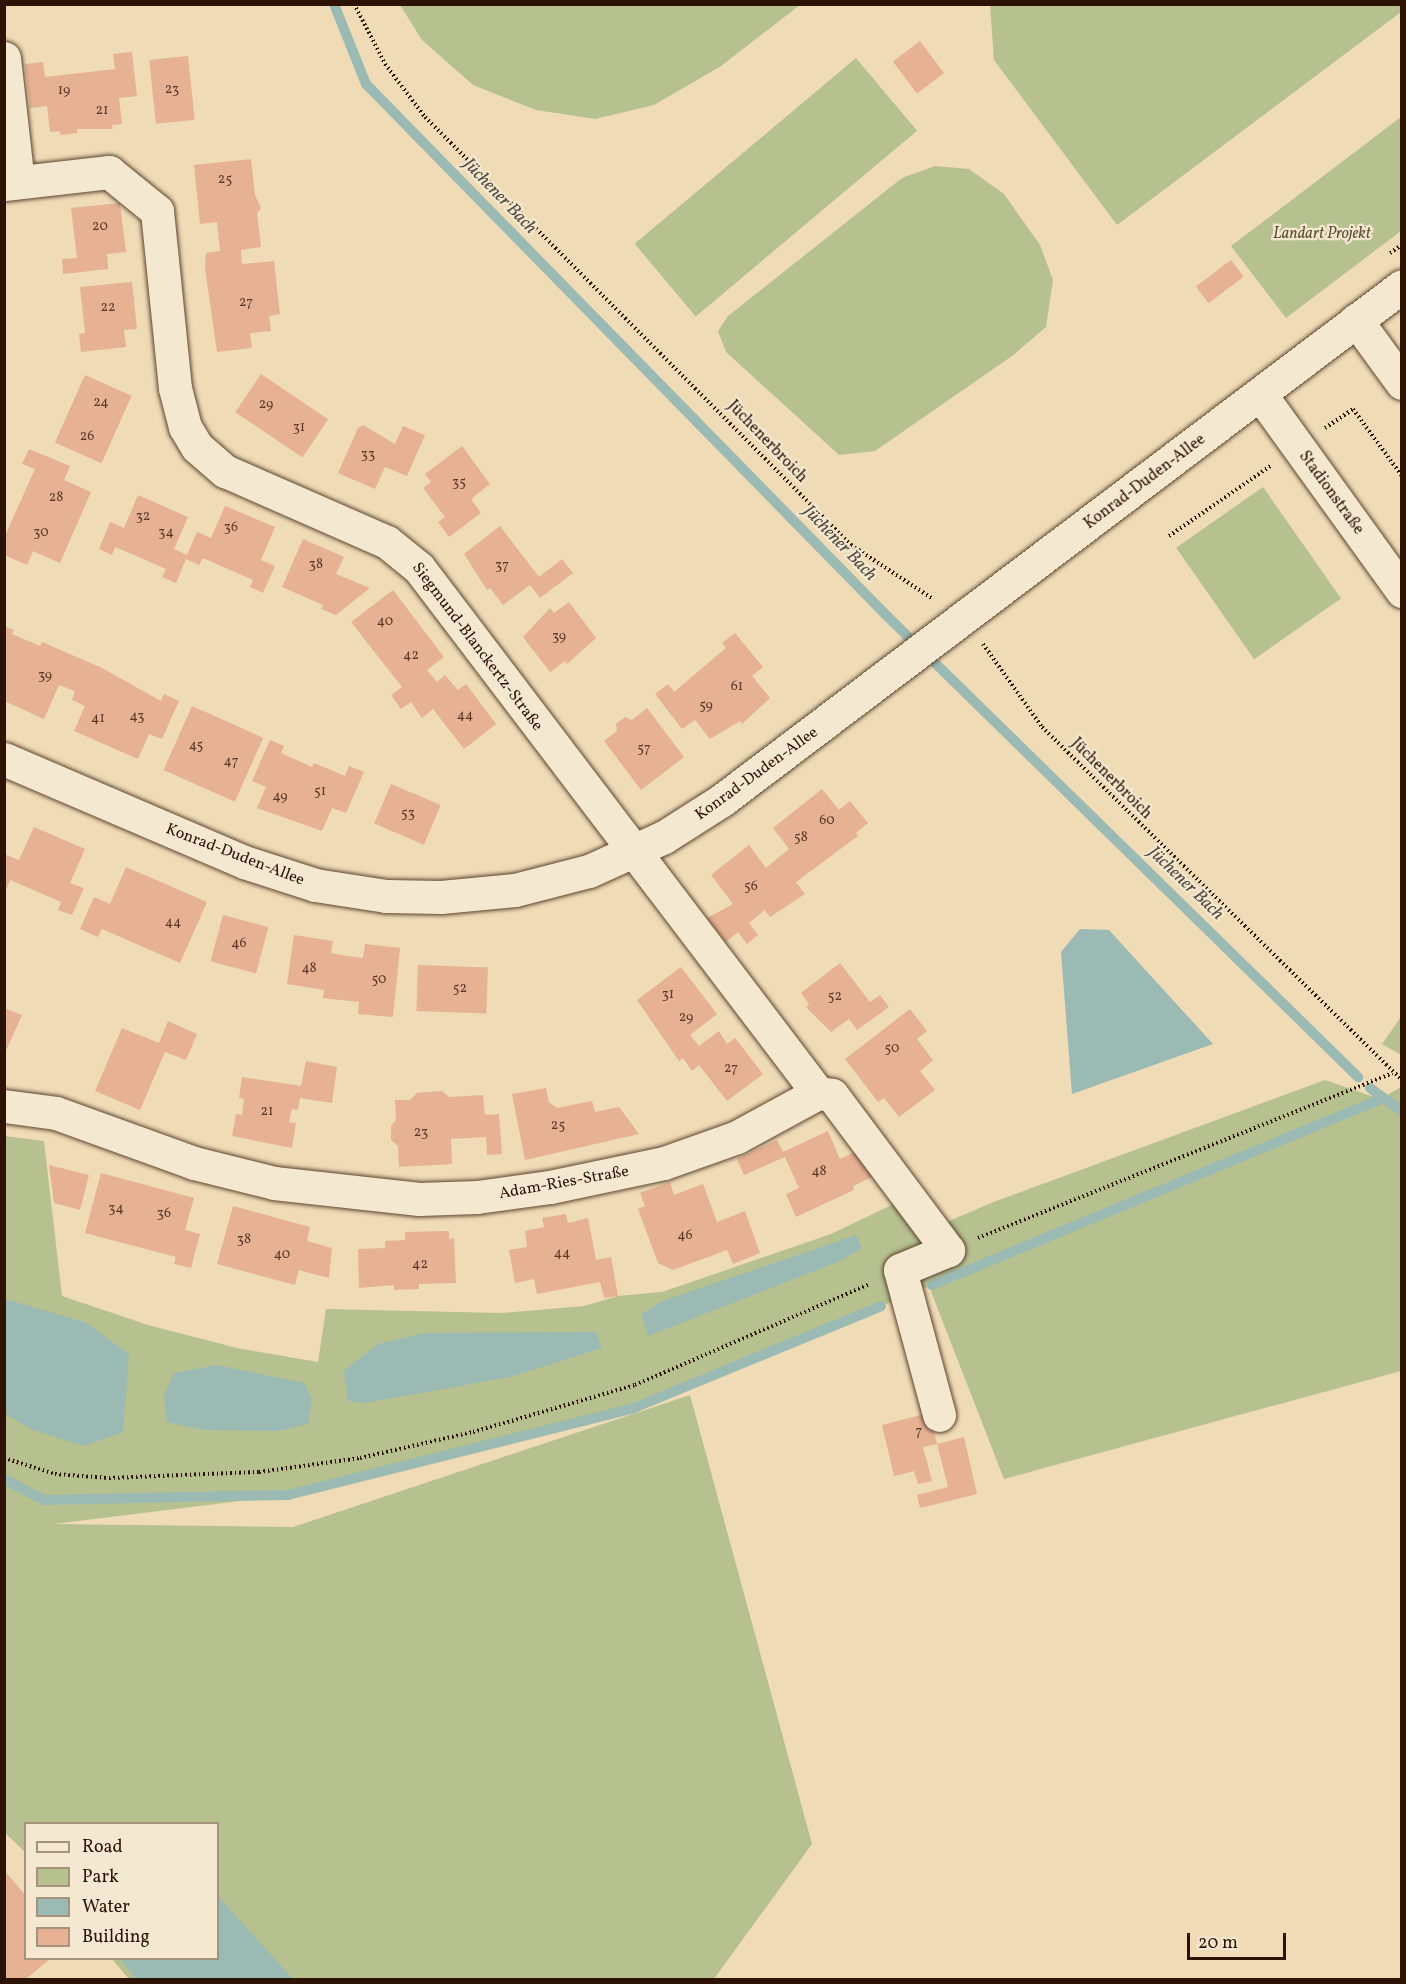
<!DOCTYPE html>
<meta charset="utf-8">
<style>
body{margin:0}
#map{position:relative;width:1406px;height:1984px;overflow:hidden;background:#efdbb6;font-family:Vollkorn,serif}
div>[style]{position:absolute}
[style*='--x']{left:calc(var(--x)*1px);top:calc(var(--y)*1px);width:calc(var(--w)*1px);rotate:calc(var(--a)*1deg)}
.green>*{inset:0;background:#b7c190;transform-origin:0 0}
.water>*{inset:0;background:#9bbab4}
.stream>*{height:10px;margin:-5px;padding:0 5px;transform-origin:5px;border-radius:5px;background:#9bbab4}
.building>*{inset:0;background:#e7b194;transform-origin:0 0}
.path>*{height:4px;margin-top:-2px;transform-origin:0;background:repeating-linear-gradient(90deg,#2d1303 0 1.5px,transparent 0 4.5px)}
.roads{filter:drop-shadow(0 0 2px #5e4530) drop-shadow(0 0 2px #5e4530)}
.minor>*{height:33px;margin:-16.5px;padding:0 16.5px;transform-origin:16.5px;border-radius:16.5px;background:#f5e8d0}
span{translate:-50% -50%;white-space:nowrap;text-align:center;line-height:1.15;-webkit-text-stroke:4.5px #f5e8d0;paint-order:stroke}
.number-label{font-size:14px;color:#5c3a27}
.number-label span{-webkit-text-stroke-width:0}
.park-label{font-size:16px;color:#5d5034;font-style:italic}
.street-label{font-size:16px;color:#2d1303}
.water-label{font-size:18px;color:#544d41;font-style:italic}
.frame{position:absolute;inset:0;border:6px solid #2d1303;pointer-events:none}
.legend{position:absolute;left:24px;top:1822px;width:195px;height:138px;box-sizing:border-box;background:#f5e8d0;border:2px solid #a5937e;margin:0;padding:8px 10px;list-style:none;font-size:18px;color:#2d1303}
.legend li{display:flex;align-items:center;gap:12px;height:30px}
.legend b{width:30px;border:2px solid #a5937e}
.scale{position:absolute;left:1187px;top:1933px;width:99px;height:27px;box-sizing:border-box;border:3px solid #2d1303;border-top:0;padding-left:8px;font-size:18px;line-height:21px;white-space:nowrap;color:#2d1303;-webkit-text-stroke:4px #f5e8d0;paint-order:stroke}
</style>
<div id="map">
<div class="green">
<div style="clip-path:polygon(1401px 4px,1401px 12px,1117px 225px,994px 60px,990px 5px)"></div>
<div style="clip-path:polygon(400px 5px,800px 5px,721px 66px,654px 105px,595px 119px,536px 110px,473px 85px,422px 40px)"></div>
<div style="left:856px;top:58px;width:95px;height:289px;rotate:50deg"></div>
<div style="clip-path:polygon(1401px 117px,1401px 231px,1286px 318px,1231px 246px)"></div>
<div style="clip-path:polygon(935px 166px,969px 169px,1004px 194px,1040px 245px,1053px 280px,1046px 327px,1012px 356px,875px 451px,839px 455px,726px 352px,718px 331px,728px 316px,902px 178px)"></div>
<div style="left:1263px;top:487px;width:136px;height:106px;rotate:55deg"></div>
<div style="clip-path:polygon(1401px 1017px,1401px 1055px,1382px 1044px)"></div>
<div style="clip-path:polygon(1325px 1080px,1380px 1099px,1401px 1087px,1401px 1371px,1004px 1479px,930px 1289px,1271px 1145px,634px 1408px,288px 1495px,54px 1524px,293px 1527px,690px 1395px,812px 1844px,714px 1979px,129px 1979px,112px 1959px,218px 1958px,218px 1824px,26px 1824px,25px 1852px,5px 1833px,4px 1136px,44px 1141px,62px 1296px,148px 1325px,237px 1348px,318px 1362px,326px 1309px,501px 1313px,584px 1306px,618px 1296px,662px 1292px,831px 1234px,900px 1201px,916px 1235px,996px 1201px)"></div>
</div>
<div class="water">
<div style="clip-path:polygon(1080px 929px,1109px 930px,1213px 1044px,1072px 1094px,1061px 952px)"></div>
<div style="clip-path:polygon(856px 1235px,862px 1248px,840px 1261px,648px 1336px,641px 1314px,663px 1301px)"></div>
<div style="clip-path:polygon(5px 1299px,85px 1322px,129px 1354px,123px 1432px,84px 1446px,33px 1430px,5px 1414px)"></div>
<div style="clip-path:polygon(596px 1332px,602px 1348px,510px 1377px,365px 1403px,348px 1401px,344px 1371px,378px 1344px,424px 1333px)"></div>
<div style="clip-path:polygon(217px 1365px,304px 1383px,312px 1400px,308px 1424px,280px 1431px,203px 1430px,167px 1422px,164px 1395px,174px 1373px)"></div>
<div style="clip-path:polygon(218px 1896px,293px 1979px,136px 1979px,120px 1959px,218px 1958px)"></div>
</div>
<div class="stream">
<div style="--x:334;--y:4;--w:86;--a:68.2"></div>
<div style="--x:366;--y:84;--w:746;--a:45.6"></div>
<div style="--x:888;--y:617;--w:658;--a:44.38"></div>
<div style="--x:1370;--y:1088;--w:39;--a:36"></div>
<div style="--x:932;--y:1285;--w:485;--a:-22.5"></div>
<div style="--x:4;--y:1479;--w:45;--a:27.7"></div>
<div style="--x:44;--y:1500;--w:244;--a:-1.2"></div>
<div style="--x:288;--y:1495;--w:357;--a:-14.1"></div>
<div style="--x:634;--y:1408;--w:267;--a:-22.4"></div>
</div>
<div class="building">
<div style="left:920px;top:41px;width:40px;height:34px;rotate:53deg"></div>
<div style="clip-path:polygon(132px 52px,137px 96px,119px 98px,122px 124px,112px 125px,113px 129px,77px 129px,77px 133px,60px 135px,60px 131px,50px 132px,47px 106px,30px 108px,25px 64px,43px 62px,45px 77px,115px 69px,113px 54px)"></div>
<div style="left:188px;top:56px;width:64px;height:39px;rotate:84deg"></div>
<div style="clip-path:polygon(251px 159px,255px 195px,261px 208px,257px 213px,261px 247px,241px 250px,242px 264px,274px 261px,280px 314px,269px 316px,271px 331px,250px 333px,252px 348px,217px 352px,205px 268px,206px 253px,220px 251px,217px 222px,200px 224px,194px 165px)"></div>
<div style="clip-path:polygon(120px 203px,126px 252px,107px 254px,108px 269px,63px 274px,62px 259px,77px 258px,71px 208px)"></div>
<div style="left:1231px;top:260px;width:21px;height:44px;rotate:53deg"></div>
<div style="clip-path:polygon(132px 282px,137px 329px,124px 330px,126px 347px,81px 352px,79px 334px,85px 333px,80px 287px)"></div>
<div style="left:261px;top:374px;width:81px;height:46px;rotate:34deg"></div>
<div style="left:85px;top:375px;width:51px;height:74px;rotate:24deg"></div>
<div style="clip-path:polygon(363px 425px,395px 444px,403px 426px,425px 435px,407px 476px,385px 467px,375px 489px,338px 473px,358px 428px)"></div>
<div style="clip-path:polygon(462px 446px,490px 484px,471px 499px,481px 513px,449px 537px,438px 522px,445px 517px,423px 488px,431px 482px,425px 474px)"></div>
<div style="clip-path:polygon(29px 449px,70px 466px,64px 480px,91px 492px,60px 563px,33px 551px,27px 565px,4px 555px,4px 538px,35px 469px,22px 464px)"></div>
<div style="clip-path:polygon(138px 495px,188px 517px,174px 549px,187px 555px,197px 532px,211px 538px,225px 506px,275px 527px,261px 560px,275px 566px,263px 593px,250px 587px,253px 580px,203px 558px,199px 565px,186px 559px,176px 583px,162px 577px,166px 569px,141px 558px,115px 547px,112px 555px,99px 549px,110px 522px,124px 528px)"></div>
<div style="clip-path:polygon(500px 526px,539px 577px,562px 559px,573px 573px,540px 598px,530px 585px,503px 605px,490px 588px,487px 590px,464px 554px)"></div>
<div style="clip-path:polygon(303px 539px,344px 557px,336px 574px,370px 588px,336px 615px,321px 609px,323px 605px,282px 587px)"></div>
<div style="clip-path:polygon(393px 590px,444px 657px,427px 670px,437px 682px,445px 675px,458px 690px,466px 684px,496px 724px,464px 749px,433px 709px,422px 718px,411px 702px,401px 709px,391px 695px,402px 687px,351px 622px)"></div>
<div style="clip-path:polygon(569px 602px,596px 638px,567px 664px,565px 661px,550px 672px,523px 637px,550px 608px,554px 613px)"></div>
<div style="clip-path:polygon(4px 626px,14px 630px,12px 634px,40px 646px,42px 642px,102px 668px,161px 701px,164px 694px,179px 701px,162px 739px,149px 734px,138px 759px,74px 731px,85px 706px,72px 700px,75px 691px,59px 685px,44px 719px,4px 701px)"></div>
<div style="clip-path:polygon(735px 633px,763px 667px,752px 676px,770px 698px,742px 724px,740px 721px,710px 739px,695px 720px,682px 729px,655px 694px,668px 684px,674px 692px,726px 648px,722px 643px)"></div>
<div style="left:192px;top:706px;width:78px;height:70px;rotate:24deg"></div>
<div style="clip-path:polygon(647px 708px,684px 757px,641px 790px,604px 741px,617px 731px,616px 724px,625px 717px,632px 720px)"></div>
<div style="clip-path:polygon(270px 740px,284px 746px,281px 753px,312px 767px,314px 763px,345px 776px,349px 766px,364px 772px,346px 813px,332px 808px,322px 831px,257px 808px,266px 787px,252px 781px)"></div>
<div style="left:391px;top:784px;width:54px;height:43px;rotate:23deg"></div>
<div style="clip-path:polygon(822px 789px,839px 810px,850px 801px,868px 823px,856px 833px,858px 836px,796px 882px,805px 894px,770px 917px,765px 910px,749px 923px,758px 935px,747px 944px,738px 932px,726px 942px,707px 918px,733px 904px,711px 875px,749px 845px,766px 868px,789px 849px,773px 828px)"></div>
<div style="clip-path:polygon(34px 827px,85px 849px,70px 883px,84px 888px,72px 915px,58px 910px,61px 902px,10px 880px,7px 888px,4px 886px,4px 854px,19px 860px)"></div>
<div style="clip-path:polygon(126px 867px,207px 902px,180px 963px,102px 929px,98px 937px,80px 929px,94px 897px,110px 904px)"></div>
<div style="left:223px;top:915px;width:47px;height:48px;rotate:15deg"></div>
<div style="clip-path:polygon(294px 935px,333px 941px,331px 953px,347px 956px,363px 958px,365px 944px,400px 948px,393px 1017px,358px 1014px,359px 1002px,323px 998px,324px 990px,287px 984px)"></div>
<div style="clip-path:polygon(840px 963px,870px 1002px,880px 995px,889px 1007px,857px 1030px,849px 1019px,831px 1032px,806px 1007px,809px 1004px,801px 993px)"></div>
<div style="left:418px;top:965px;width:70px;height:46px;rotate:2deg"></div>
<div style="clip-path:polygon(681px 967px,717px 1014px,690px 1035px,699px 1046px,719px 1031px,727px 1044px,735px 1038px,763px 1074px,727px 1101px,699px 1065px,692px 1071px,683px 1058px,679px 1061px,637px 1000px)"></div>
<div style="clip-path:polygon(4px 1008px,22px 1015px,4px 1055px)"></div>
<div style="clip-path:polygon(910px 1009px,927px 1031px,917px 1039px,933px 1060px,920px 1071px,935px 1090px,899px 1117px,884px 1098px,878px 1102px,845px 1059px)"></div>
<div style="clip-path:polygon(168px 1021px,197px 1034px,186px 1060px,165px 1052px,140px 1110px,95px 1091px,122px 1028px,159px 1043px)"></div>
<div style="clip-path:polygon(306px 1061px,337px 1067px,332px 1103px,300px 1098px,298px 1110px,292px 1109px,289px 1122px,296px 1123px,292px 1148px,232px 1136px,236px 1114px,242px 1115px,244px 1099px,239px 1098px,242px 1077px,301px 1086px)"></div>
<div style="clip-path:polygon(546px 1088px,549px 1102px,557px 1108px,592px 1101px,595px 1112px,619px 1107px,639px 1134px,525px 1160px,512px 1094px)"></div>
<div style="clip-path:polygon(442px 1091px,449px 1097px,483px 1095px,485px 1115px,499px 1114px,502px 1154px,487px 1155px,486px 1137px,451px 1139px,452px 1164px,399px 1167px,398px 1146px,391px 1140px,391px 1126px,396px 1120px,395px 1100px,410px 1100px,417px 1093px)"></div>
<div style="clip-path:polygon(828px 1131px,840px 1159px,861px 1149px,879px 1174px,853px 1186px,854px 1190px,796px 1217px,786px 1194px,799px 1188px,785px 1157px,744px 1175px,737px 1159px,777px 1140px,783px 1152px)"></div>
<div style="clip-path:polygon(49px 1165px,89px 1175px,80px 1210px,54px 1203px)"></div>
<div style="clip-path:polygon(101px 1173px,194px 1198px,185px 1230px,200px 1234px,191px 1268px,174px 1264px,176px 1257px,85px 1233px)"></div>
<div style="clip-path:polygon(670px 1182px,674px 1195px,703px 1184px,717px 1222px,745px 1211px,760px 1253px,733px 1264px,727px 1250px,673px 1270px,658px 1263px,638px 1209px,645px 1206px,640px 1193px)"></div>
<div style="clip-path:polygon(233px 1206px,310px 1227px,307px 1241px,332px 1248px,329px 1278px,299px 1270px,295px 1285px,217px 1264px)"></div>
<div style="clip-path:polygon(566px 1214px,568px 1223px,588px 1218px,596px 1260px,611px 1257px,618px 1296px,604px 1298px,600px 1282px,537px 1294px,534px 1279px,515px 1283px,509px 1250px,527px 1247px,525px 1231px,544px 1227px,542px 1218px)"></div>
<div style="clip-path:polygon(449px 1231px,449px 1239px,454px 1238px,456px 1283px,419px 1284px,419px 1289px,394px 1290px,394px 1285px,359px 1288px,358px 1249px,385px 1248px,385px 1241px,405px 1240px,405px 1232px)"></div>
<div style="clip-path:polygon(929px 1413px,937px 1444px,923px 1447px,932px 1481px,918px 1484px,914px 1471px,894px 1476px,882px 1425px)"></div>
<div style="clip-path:polygon(964px 1437px,977px 1494px,920px 1508px,917px 1495px,948px 1487px,937px 1444px)"></div>
<div style="clip-path:polygon(4px 1870px,26px 1896px,26px 1958px,51px 1958px,25px 1980px,4px 1980px)"></div>
</div>
<div class="path">
<div style="--x:354;--y:4;--w:68;--a:62.7"></div>
<div style="--x:385;--y:64;--w:66;--a:53"></div>
<div style="--x:425;--y:117;--w:604;--a:45.13"></div>
<div style="--x:851;--y:545;--w:98;--a:33.4"></div>
<div style="--x:1390;--y:253;--w:14;--a:-34"></div>
<div style="--x:1325;--y:428;--w:34;--a:-34"></div>
<div style="--x:1353;--y:409;--w:83;--a:53.8"></div>
<div style="--x:1169;--y:536;--w:125;--a:-34.6"></div>
<div style="--x:983;--y:644;--w:102;--a:54.6"></div>
<div style="--x:1042;--y:727;--w:504;--a:44.44"></div>
<div style="--x:978;--y:1238;--w:446;--a:-21.7"></div>
<div style="--x:4;--y:1458;--w:53;--a:17.4"></div>
<div style="--x:55;--y:1474;--w:54;--a:4.2"></div>
<div style="--x:109;--y:1478;--w:150;--a:-2.3"></div>
<div style="--x:259;--y:1472;--w:102;--a:-7.9"></div>
<div style="--x:360;--y:1458;--w:116;--a:-13"></div>
<div style="--x:473;--y:1432;--w:169;--a:-16.2"></div>
<div style="--x:635;--y:1385;--w:256;--a:-23.3"></div>
</div>
<div class="roads">
<div class="minor">
<div style="--x:4;--y:58;--w:125;--a:83.6"></div>
<div style="--x:4;--y:184;--w:106;--a:-6.5"></div>
<div style="--x:109;--y:172;--w:62;--a:39.1"></div>
<div style="--x:157;--y:211;--w:178;--a:84.2"></div>
<div style="--x:175;--y:388;--w:40;--a:75.6"></div>
<div style="--x:185;--y:427;--w:23;--a:59"></div>
<div style="--x:197;--y:447;--w:37;--a:41"></div>
<div style="--x:225;--y:471;--w:177;--a:23.7"></div>
<div style="--x:387;--y:542;--w:41;--a:39.1"></div>
<div style="--x:419;--y:568;--w:659;--a:52.77"></div>
<div style="--x:1356;--y:320;--w:78;--a:53.9"></div>
<div style="--x:1260;--y:394;--w:243;--a:54.2"></div>
<div style="--x:4;--y:759;--w:261;--a:23.2"></div>
<div style="--x:244;--y:862;--w:75;--a:17.9"></div>
<div style="--x:315;--y:885;--w:72;--a:8.8"></div>
<div style="--x:386;--y:896;--w:55;--a:1"></div>
<div style="--x:441;--y:897;--w:74;--a:-5.4"></div>
<div style="--x:515;--y:890;--w:76;--a:-14.4"></div>
<div style="--x:589;--y:871;--w:82;--a:-24.4"></div>
<div style="--x:664;--y:837;--w:69;--a:-32.5"></div>
<div style="--x:722;--y:800;--w:852;--a:-37.08"></div>
<div style="--x:818;--y:1093;--w:14;--a:8"></div>
<div style="--x:832;--y:1095;--w:194;--a:53.2"></div>
<div style="--x:948;--y:1250;--w:52;--a:157.4"></div>
<div style="--x:900;--y:1270;--w:150;--a:74.9"></div>
<div style="--x:4;--y:1106;--w:52;--a:7.7"></div>
<div style="--x:56;--y:1113;--w:147;--a:19.9"></div>
<div style="--x:194;--y:1163;--w:82;--a:14"></div>
<div style="--x:274;--y:1183;--w:146;--a:6.3"></div>
<div style="--x:419;--y:1199;--w:58;--a:-2"></div>
<div style="--x:477;--y:1197;--w:74;--a:-7.8"></div>
<div style="--x:550;--y:1187;--w:116;--a:-11.9"></div>
<div style="--x:664;--y:1163;--w:77;--a:-19.6"></div>
<div style="--x:737;--y:1137;--w:92;--a:-28.5"></div>
</div>
</div>
<div class="number-label">
<span style="left:172px;top:90px">23</span>
<span style="left:64px;top:91px">19</span>
<span style="left:102px;top:111px">21</span>
<span style="left:225px;top:180px">25</span>
<span style="left:100px;top:227px">20</span>
<span style="left:246px;top:303px">27</span>
<span style="left:108px;top:308px">22</span>
<span style="left:101px;top:403px">24</span>
<span style="left:266px;top:405px">29</span>
<span style="left:299px;top:428px">31</span>
<span style="left:87px;top:437px">26</span>
<span style="left:368px;top:455px">33</span>
<span style="left:459px;top:483px">35</span>
<span style="left:56px;top:498px">28</span>
<span style="left:143px;top:517px">32</span>
<span style="left:231px;top:528px">36</span>
<span style="left:41px;top:533px">30</span>
<span style="left:166px;top:533px">34</span>
<span style="left:316px;top:565px">38</span>
<span style="left:502px;top:566px">37</span>
<span style="left:385px;top:622px">40</span>
<span style="left:559px;top:637px">39</span>
<span style="left:411px;top:656px">42</span>
<span style="left:45px;top:676px">39</span>
<span style="left:737px;top:687px">61</span>
<span style="left:706px;top:706px">59</span>
<span style="left:465px;top:716px">44</span>
<span style="left:137px;top:717px">43</span>
<span style="left:98px;top:719px">41</span>
<span style="left:196px;top:746px">45</span>
<span style="left:644px;top:749px">57</span>
<span style="left:231px;top:762px">47</span>
<span style="left:320px;top:792px">51</span>
<span style="left:280px;top:797px">49</span>
<span style="left:408px;top:814px">53</span>
<span style="left:827px;top:821px">60</span>
<span style="left:801px;top:838px">58</span>
<span style="left:751px;top:887px">56</span>
<span style="left:173px;top:923px">44</span>
<span style="left:239px;top:944px">46</span>
<span style="left:309px;top:969px">48</span>
<span style="left:379px;top:980px">50</span>
<span style="left:460px;top:989px">52</span>
<span style="left:668px;top:995px">31</span>
<span style="left:835px;top:997px">52</span>
<span style="left:686px;top:1018px">29</span>
<span style="left:892px;top:1049px">50</span>
<span style="left:731px;top:1069px">27</span>
<span style="left:267px;top:1112px">21</span>
<span style="left:558px;top:1126px">25</span>
<span style="left:421px;top:1133px">23</span>
<span style="left:819px;top:1172px">48</span>
<span style="left:116px;top:1209px">34</span>
<span style="left:164px;top:1214px">36</span>
<span style="left:685px;top:1236px">46</span>
<span style="left:244px;top:1240px">38</span>
<span style="left:562px;top:1254px">44</span>
<span style="left:282px;top:1255px">40</span>
<span style="left:420px;top:1265px">42</span>
<span style="left:919px;top:1432px">7</span>
</div>
<div class="park-label">
<span style="left:1322px;top:234px">Landart Projekt</span>
</div>
<div class="street-label">
<span style="left:767px;top:442px;rotate:46deg">Jüchenerbroich</span>
<span style="left:1145px;top:482px;rotate:-37deg">Konrad-Duden-Allee</span>
<span style="left:1331px;top:493px;rotate:54deg">Stadionstraße</span>
<span style="left:477px;top:647px;rotate:53deg">Siegmund-Blanckertz-Straße</span>
<span style="left:757px;top:774px;rotate:-36deg">Konrad-Duden-Allee</span>
<span style="left:1111px;top:779px;rotate:45deg">Jüchenerbroich</span>
<span style="left:235px;top:855px;rotate:21deg">Konrad-Duden-Allee</span>
<span style="left:564px;top:1183px;rotate:-10deg">Adam-Ries-Straße</span>
</div>
<div class="water-label">
<span style="left:499px;top:197px;rotate:46deg">Jüchener Bach</span>
<span style="left:839px;top:544px;rotate:46deg">Jüchener Bach</span>
<span style="left:1185px;top:884px;rotate:44deg">Jüchener Bach</span>
</div>
<div class="frame"></div>
<ul class="legend">
<li><b style="height:8px;background:#f5e8d0"></b>Road</li>
<li><b style="height:16px;background:#b7c190"></b>Park</li>
<li><b style="height:16px;background:#9bbab4"></b>Water</li>
<li><b style="height:16px;background:#e7b194"></b>Building</li>
</ul>
<div class="scale">20 m</div>
</div>
